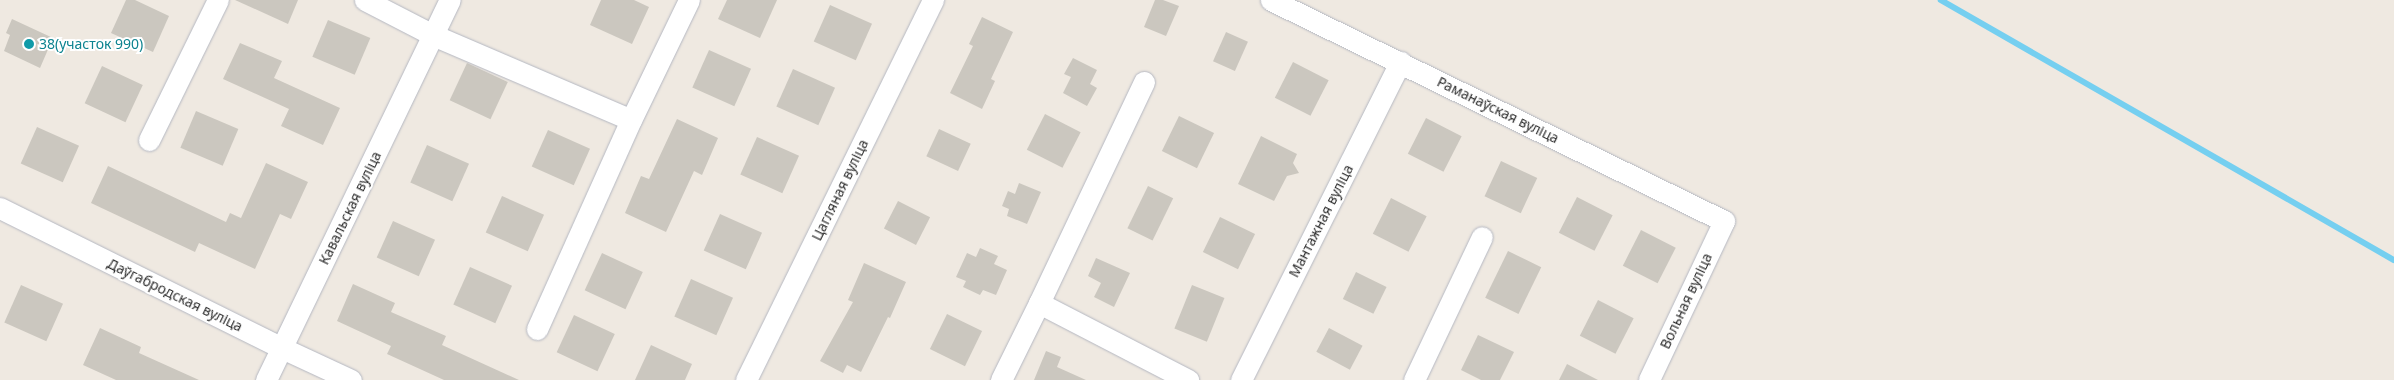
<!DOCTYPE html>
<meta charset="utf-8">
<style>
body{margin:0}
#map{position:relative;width:2394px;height:380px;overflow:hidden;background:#efe9e1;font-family:"Noto Sans",sans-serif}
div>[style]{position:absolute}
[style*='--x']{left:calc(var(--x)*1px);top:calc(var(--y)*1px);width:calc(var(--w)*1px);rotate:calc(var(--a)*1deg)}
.stream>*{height:5.5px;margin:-2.75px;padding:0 2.75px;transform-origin:2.75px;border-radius:2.75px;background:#75cff0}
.building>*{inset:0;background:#cbc7bf;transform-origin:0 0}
.roads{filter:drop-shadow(0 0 1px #b4b7c1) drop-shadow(0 0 1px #b4b7c1)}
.street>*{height:21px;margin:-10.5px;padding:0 10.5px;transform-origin:10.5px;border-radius:10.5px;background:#fff}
.dots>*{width:14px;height:14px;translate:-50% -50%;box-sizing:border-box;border:2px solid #fff;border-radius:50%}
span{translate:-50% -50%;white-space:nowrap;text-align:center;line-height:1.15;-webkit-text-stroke:4px #fff;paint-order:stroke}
.culture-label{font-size:14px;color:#0d838f}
.left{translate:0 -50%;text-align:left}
.street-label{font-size:14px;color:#2e2e2e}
</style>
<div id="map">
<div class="stream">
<div style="--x:1941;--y:0;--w:522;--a:29.85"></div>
</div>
<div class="building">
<div style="clip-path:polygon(126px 0,135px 0,169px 16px,153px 52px,111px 33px)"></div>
<div style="clip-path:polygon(235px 0,298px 0,288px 24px)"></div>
<div style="clip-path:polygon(601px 0,634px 0,649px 7px,632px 44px,590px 25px)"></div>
<div style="clip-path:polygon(727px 0,777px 0,760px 38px,718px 19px)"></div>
<div style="clip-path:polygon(1155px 0,1163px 0,1179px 6px,1166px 36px,1144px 27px)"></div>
<div style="left:830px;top:5px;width:46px;height:40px;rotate:24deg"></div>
<div style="clip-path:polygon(982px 17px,1013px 32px,991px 79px,995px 81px,982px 109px,950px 93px,973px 46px,969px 44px)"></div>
<div style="clip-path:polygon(12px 19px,53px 38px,40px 68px,4px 51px,10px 35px,6px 33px)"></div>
<div style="left:328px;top:20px;width:46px;height:40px;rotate:23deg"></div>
<div style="left:1226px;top:32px;width:24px;height:32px;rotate:24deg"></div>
<div style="clip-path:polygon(240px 43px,282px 61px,274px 78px,340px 108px,323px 145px,281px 126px,289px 109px,223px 79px)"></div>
<div style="left:709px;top:50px;width:46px;height:41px;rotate:24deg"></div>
<div style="clip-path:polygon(1073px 58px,1097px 70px,1090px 84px,1097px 88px,1087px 106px,1063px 93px,1071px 77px,1064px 74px)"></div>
<div style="left:1293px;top:62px;width:40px;height:40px;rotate:27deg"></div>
<div style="left:467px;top:63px;width:45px;height:41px;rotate:25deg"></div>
<div style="left:102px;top:66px;width:45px;height:41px;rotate:25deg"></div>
<div style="left:793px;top:69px;width:46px;height:41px;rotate:24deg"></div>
<div style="left:196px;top:111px;width:46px;height:40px;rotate:23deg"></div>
<div style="left:1045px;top:114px;width:40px;height:40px;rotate:27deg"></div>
<div style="left:1179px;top:116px;width:39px;height:39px;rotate:26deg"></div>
<div style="left:1426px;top:118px;width:40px;height:40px;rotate:27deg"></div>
<div style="clip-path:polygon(677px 119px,718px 138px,702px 175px,694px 171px,666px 232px,625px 213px,641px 176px,649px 179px)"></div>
<div style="left:37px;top:127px;width:46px;height:40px;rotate:24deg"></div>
<div style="left:939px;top:129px;width:35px;height:30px;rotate:25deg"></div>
<div style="left:548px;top:130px;width:46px;height:40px;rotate:24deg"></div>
<div style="clip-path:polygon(1261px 136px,1297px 154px,1293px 163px,1299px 173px,1287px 176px,1274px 201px,1238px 184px)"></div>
<div style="left:757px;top:137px;width:46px;height:41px;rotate:24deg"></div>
<div style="left:427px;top:145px;width:46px;height:41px;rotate:24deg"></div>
<div style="left:1501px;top:161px;width:40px;height:39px;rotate:25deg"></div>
<div style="clip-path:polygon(266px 163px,308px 182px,291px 219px,280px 214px,255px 269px,199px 243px,195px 252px,91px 203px,108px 166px,226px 222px,230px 213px,241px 218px)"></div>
<div style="clip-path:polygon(1019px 183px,1041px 192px,1027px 224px,1007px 216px,1009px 209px,1002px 206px,1008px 191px,1015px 194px)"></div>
<div style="left:1148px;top:186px;width:28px;height:47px;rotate:26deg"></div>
<div style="left:502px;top:196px;width:46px;height:40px;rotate:24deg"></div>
<div style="left:1577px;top:197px;width:40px;height:40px;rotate:27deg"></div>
<div style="left:1391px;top:198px;width:40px;height:40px;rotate:27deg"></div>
<div style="left:898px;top:201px;width:36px;height:31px;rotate:27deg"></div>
<div style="left:720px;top:214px;width:46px;height:40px;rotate:24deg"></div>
<div style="left:1220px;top:217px;width:39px;height:39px;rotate:26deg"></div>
<div style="left:393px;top:221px;width:46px;height:40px;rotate:24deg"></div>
<div style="left:1641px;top:230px;width:39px;height:40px;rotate:27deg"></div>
<div style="clip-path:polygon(980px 248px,998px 256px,994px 264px,1007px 270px,996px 295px,983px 290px,980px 295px,963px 287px,966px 281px,956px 277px,967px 253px,976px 257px)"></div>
<div style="left:1508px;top:251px;width:37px;height:52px;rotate:26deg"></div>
<div style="left:602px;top:253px;width:45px;height:41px;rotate:25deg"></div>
<div style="clip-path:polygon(1096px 258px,1130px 273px,1114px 307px,1094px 297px,1101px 283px,1088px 276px)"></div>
<div style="clip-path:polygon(864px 263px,906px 282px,890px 318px,888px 317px,861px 372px,847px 365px,843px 373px,820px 361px,853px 302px,848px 300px)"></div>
<div style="left:470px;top:267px;width:46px;height:41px;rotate:24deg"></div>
<div style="left:1356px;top:272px;width:34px;height:30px;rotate:26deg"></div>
<div style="left:691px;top:279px;width:46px;height:41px;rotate:24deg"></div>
<div style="clip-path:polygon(353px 284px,395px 303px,391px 312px,446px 336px,442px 345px,519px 380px,444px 380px,387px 354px,391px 346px,337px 321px)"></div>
<div style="left:21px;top:285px;width:46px;height:41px;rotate:24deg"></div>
<div style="left:1192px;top:285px;width:35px;height:47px;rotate:22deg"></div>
<div style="left:1598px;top:300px;width:40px;height:40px;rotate:27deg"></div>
<div style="left:947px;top:314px;width:39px;height:39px;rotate:26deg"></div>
<div style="left:574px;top:315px;width:45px;height:41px;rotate:25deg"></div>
<div style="clip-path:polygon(100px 328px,141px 347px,139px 353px,199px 380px,116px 380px,83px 365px)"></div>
<div style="left:1329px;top:328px;width:38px;height:27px;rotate:28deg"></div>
<div style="clip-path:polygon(1478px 335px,1514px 352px,1500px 380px,1481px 380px,1461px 370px)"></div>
<div style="clip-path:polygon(651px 345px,692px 364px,685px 380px,635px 380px)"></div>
<div style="clip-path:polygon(1046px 351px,1061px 357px,1057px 367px,1086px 380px,1034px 380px)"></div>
<div style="clip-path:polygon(1567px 364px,1598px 380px,1559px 380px)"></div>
</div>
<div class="roads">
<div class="street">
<div style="--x:365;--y:0;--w:76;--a:27.2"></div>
<div style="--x:433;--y:35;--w:215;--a:23.2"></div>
<div style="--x:631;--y:120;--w:133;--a:-64.2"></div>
<div style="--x:1271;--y:0;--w:504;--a:26.01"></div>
<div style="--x:1724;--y:221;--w:176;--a:115.3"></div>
<div style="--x:1144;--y:82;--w:245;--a:115.4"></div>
<div style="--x:1039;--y:303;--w:168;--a:27.3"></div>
<div style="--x:149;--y:140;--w:156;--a:-63.8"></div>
<div style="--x:0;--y:208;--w:315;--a:26.4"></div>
<div style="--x:282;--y:348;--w:76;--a:24.9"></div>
<div style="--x:537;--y:329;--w:229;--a:-65.8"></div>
<div style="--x:266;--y:380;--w:422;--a:-64.2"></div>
<div style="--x:746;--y:380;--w:424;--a:-63.8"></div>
<div style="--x:1001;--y:380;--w:86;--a:-63.7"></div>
<div style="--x:1241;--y:380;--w:356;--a:-63.4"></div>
<div style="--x:1414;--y:380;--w:158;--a:-64.6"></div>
</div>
</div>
<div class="dots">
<div style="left:29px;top:44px;background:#0f9aa8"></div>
</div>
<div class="culture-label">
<span class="left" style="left:39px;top:44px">38(участок 990)</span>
</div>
<div class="street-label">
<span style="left:1498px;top:110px;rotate:26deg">Раманаўская вуліца</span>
<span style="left:840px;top:190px;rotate:-64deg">Цагляная вуліца</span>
<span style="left:350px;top:208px;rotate:-64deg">Кавальская вуліца</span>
<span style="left:1321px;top:221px;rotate:-63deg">Мантажная вуліца</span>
<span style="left:175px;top:295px;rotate:26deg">Даўгабродская вуліца</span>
<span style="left:1686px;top:301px;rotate:-65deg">Вольная вуліца</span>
</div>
</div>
